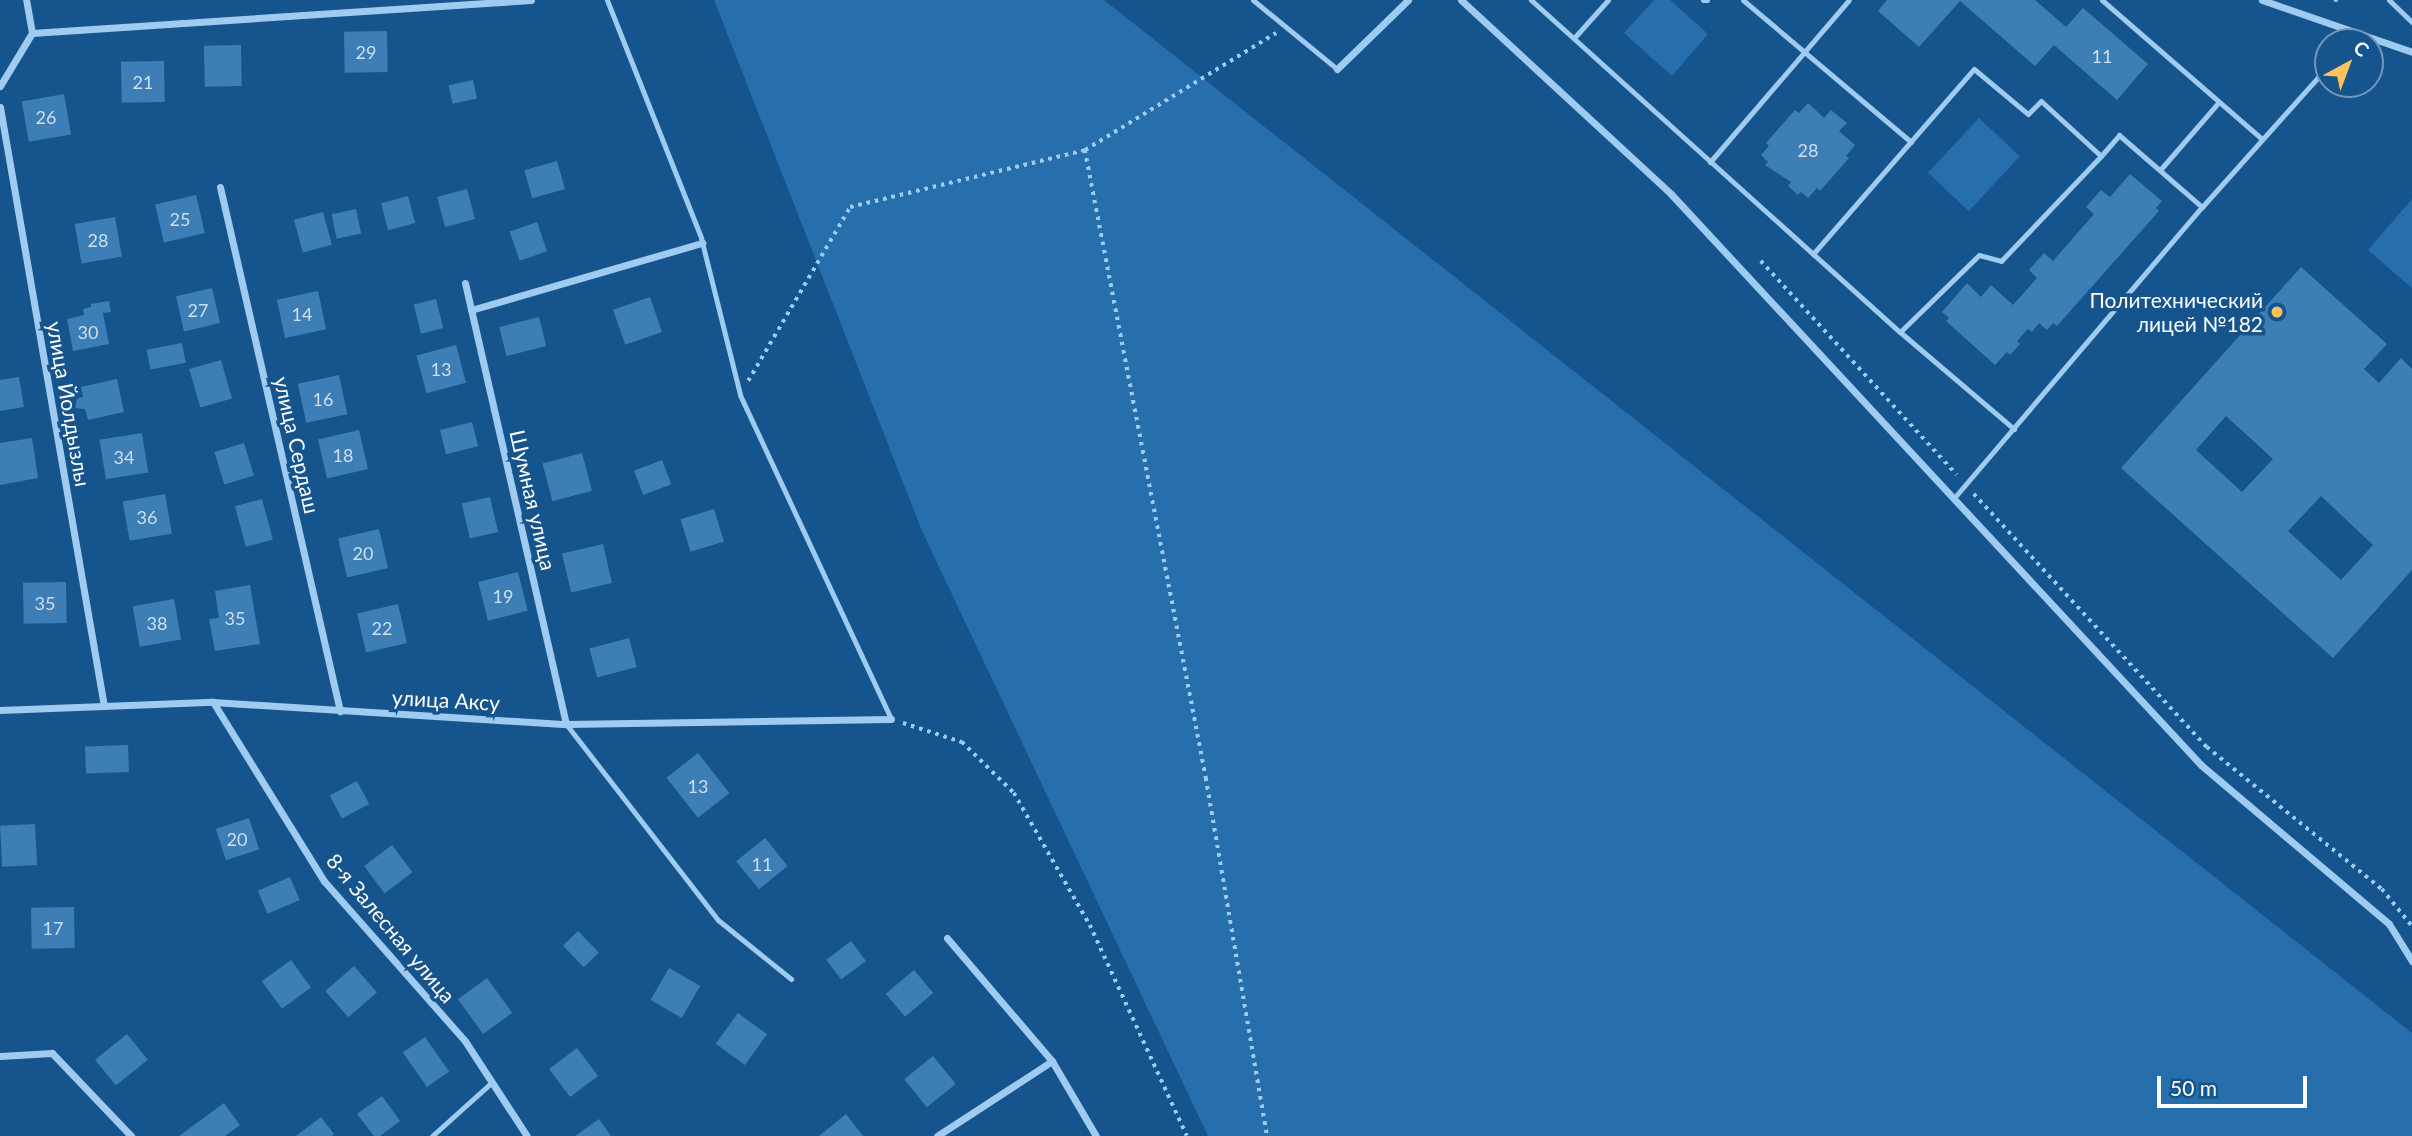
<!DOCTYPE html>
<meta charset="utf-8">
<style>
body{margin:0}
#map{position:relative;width:2412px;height:1136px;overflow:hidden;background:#15548d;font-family:Lato,sans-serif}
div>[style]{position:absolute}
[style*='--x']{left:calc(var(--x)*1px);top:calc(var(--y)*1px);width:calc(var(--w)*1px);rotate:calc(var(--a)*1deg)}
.green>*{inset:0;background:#276eac;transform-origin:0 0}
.building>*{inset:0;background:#3d7eb6;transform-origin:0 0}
.path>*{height:3.5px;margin-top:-1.75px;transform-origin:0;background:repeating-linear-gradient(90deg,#9fcbf0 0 3.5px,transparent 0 8.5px)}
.service>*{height:5px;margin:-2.5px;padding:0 2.5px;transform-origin:2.5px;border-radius:2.5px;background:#9fcbf0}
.minor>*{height:7px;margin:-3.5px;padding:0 3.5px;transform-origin:3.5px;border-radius:3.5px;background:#9fcbf0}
.dots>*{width:19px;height:19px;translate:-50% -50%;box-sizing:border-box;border:4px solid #15548d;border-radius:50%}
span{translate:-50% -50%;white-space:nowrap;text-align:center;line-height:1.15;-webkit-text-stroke:7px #15548d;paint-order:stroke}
.number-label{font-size:18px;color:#cedfed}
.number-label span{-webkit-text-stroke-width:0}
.poi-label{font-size:21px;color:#fff}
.right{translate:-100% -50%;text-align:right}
.street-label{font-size:21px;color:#fff}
.north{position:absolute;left:2314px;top:28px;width:70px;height:70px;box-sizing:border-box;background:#15548d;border:2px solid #7398bb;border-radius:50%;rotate:41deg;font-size:19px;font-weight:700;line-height:28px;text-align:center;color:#fff}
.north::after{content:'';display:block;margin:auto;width:24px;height:32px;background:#ffc35e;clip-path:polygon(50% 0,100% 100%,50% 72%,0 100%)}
.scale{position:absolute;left:2157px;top:1076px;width:150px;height:32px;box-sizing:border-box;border:4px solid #fff;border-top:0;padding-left:9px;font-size:21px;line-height:24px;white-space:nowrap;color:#fff;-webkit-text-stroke:5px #15548d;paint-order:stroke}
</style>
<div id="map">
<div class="green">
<div style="clip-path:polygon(714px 0,1104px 0,2412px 1033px,2412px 1136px,1208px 1136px,922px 531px)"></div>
<div style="clip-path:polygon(1654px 0,1670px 0,1708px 34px,1672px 76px,1624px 33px)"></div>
<div style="left:1979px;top:118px;width:56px;height:75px;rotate:43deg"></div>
<div style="clip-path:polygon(2412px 199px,2412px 288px,2368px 250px)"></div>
</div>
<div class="building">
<div style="clip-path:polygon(1887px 0,2035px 0,2066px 27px,2083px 8px,2148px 64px,2117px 100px,2054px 45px,2035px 66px,1960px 1px,1919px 47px,1878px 11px)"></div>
<div style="left:387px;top:31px;width:41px;height:43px;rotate:89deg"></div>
<div style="left:241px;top:45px;width:41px;height:37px;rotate:89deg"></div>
<div style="left:164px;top:61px;width:41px;height:43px;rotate:89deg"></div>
<div style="left:473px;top:80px;width:19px;height:25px;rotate:78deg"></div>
<div style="left:64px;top:94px;width:41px;height:43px;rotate:80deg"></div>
<div style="clip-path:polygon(1808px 103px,1824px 118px,1831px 110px,1847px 123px,1839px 131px,1855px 145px,1846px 156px,1849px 158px,1820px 191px,1817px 188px,1808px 198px,1801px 192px,1798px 195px,1788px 186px,1791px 182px,1765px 165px,1768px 162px,1761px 155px,1769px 146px,1766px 143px,1795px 110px,1799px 113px)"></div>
<div style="left:557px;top:161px;width:29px;height:34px;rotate:74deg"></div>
<div style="clip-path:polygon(2130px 174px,2162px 201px,2156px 208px,2159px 211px,2057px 326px,2053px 323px,2047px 330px,2039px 323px,2032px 332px,2028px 329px,2017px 341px,2020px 344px,2010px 355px,2007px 352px,1995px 365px,1946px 321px,1949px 318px,1942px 312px,1967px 283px,1981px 297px,1991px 285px,2013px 305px,2037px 278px,2029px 270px,2044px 253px,2053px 261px,2094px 214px,2086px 207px,2101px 190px,2110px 197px)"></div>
<div style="left:467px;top:189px;width:31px;height:31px;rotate:75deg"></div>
<div style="left:196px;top:195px;width:39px;height:42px;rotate:77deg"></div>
<div style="left:408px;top:196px;width:28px;height:28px;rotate:75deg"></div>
<div style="left:356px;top:209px;width:25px;height:25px;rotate:78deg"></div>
<div style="left:323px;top:212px;width:34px;height:30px;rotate:75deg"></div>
<div style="left:115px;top:217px;width:40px;height:41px;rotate:80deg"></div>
<div style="left:537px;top:222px;width:31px;height:29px;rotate:71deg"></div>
<div style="clip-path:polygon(evenodd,2301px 267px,2387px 344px,2364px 369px,2379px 383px,2401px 358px,2412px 369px,2412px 570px,2333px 658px,2121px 468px,2301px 267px,2226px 416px,2273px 459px,2242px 492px,2196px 450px,2226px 416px,2301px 267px,2321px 496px,2373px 545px,2341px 580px,2288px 531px,2321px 496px)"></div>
<div style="left:212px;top:288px;width:36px;height:37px;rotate:77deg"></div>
<div style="left:318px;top:291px;width:39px;height:42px;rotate:78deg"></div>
<div style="left:650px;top:297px;width:37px;height:39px;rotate:71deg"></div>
<div style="left:436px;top:299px;width:30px;height:23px;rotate:76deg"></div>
<div style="clip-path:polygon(109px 301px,111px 312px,103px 313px,109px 344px,73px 351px,67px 319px,84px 315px,83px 309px,91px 307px,91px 304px)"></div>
<div style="left:539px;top:317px;width:30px;height:41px;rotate:76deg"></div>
<div style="left:182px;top:343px;width:20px;height:36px;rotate:79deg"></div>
<div style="left:456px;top:345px;width:39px;height:41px;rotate:75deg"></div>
<div style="left:221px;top:360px;width:40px;height:33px;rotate:74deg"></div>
<div style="left:339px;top:375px;width:40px;height:42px;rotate:78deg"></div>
<div style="clip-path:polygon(19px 377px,24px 407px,0 411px,0 380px)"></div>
<div style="clip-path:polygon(117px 379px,124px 412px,88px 420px,85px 409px,75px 408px,77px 398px,83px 397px,81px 387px)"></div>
<div style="left:472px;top:422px;width:25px;height:33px;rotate:76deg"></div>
<div style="left:359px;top:430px;width:40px;height:42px;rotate:77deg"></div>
<div style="left:142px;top:433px;width:40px;height:43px;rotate:81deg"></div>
<div style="clip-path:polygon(32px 438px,38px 478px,0 485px,0 443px)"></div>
<div style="left:244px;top:443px;width:34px;height:31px;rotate:73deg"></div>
<div style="left:582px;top:453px;width:39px;height:41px;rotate:75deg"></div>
<div style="left:662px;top:460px;width:26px;height:30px;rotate:69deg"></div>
<div style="left:165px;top:494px;width:40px;height:43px;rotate:80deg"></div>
<div style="left:490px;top:497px;width:36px;height:29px;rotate:77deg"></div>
<div style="left:262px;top:499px;width:42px;height:28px;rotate:75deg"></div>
<div style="left:714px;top:509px;width:34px;height:35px;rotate:73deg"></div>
<div style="left:379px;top:529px;width:40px;height:42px;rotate:77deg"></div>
<div style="left:603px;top:544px;width:40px;height:42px;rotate:77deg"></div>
<div style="left:518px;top:572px;width:40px;height:41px;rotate:76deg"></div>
<div style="left:66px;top:582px;width:41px;height:43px;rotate:89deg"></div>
<div style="clip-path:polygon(250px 585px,260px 644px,215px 651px,209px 619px,219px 618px,215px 591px)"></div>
<div style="left:174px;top:599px;width:41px;height:42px;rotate:80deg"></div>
<div style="left:398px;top:604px;width:40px;height:42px;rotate:77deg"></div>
<div style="left:629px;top:638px;width:30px;height:41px;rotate:75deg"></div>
<div style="left:128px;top:745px;width:27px;height:43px;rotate:88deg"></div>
<div style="left:698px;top:753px;width:51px;height:40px;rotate:52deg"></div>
<div style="left:357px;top:781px;width:26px;height:31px;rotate:62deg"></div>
<div style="left:249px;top:818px;width:33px;height:35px;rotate:72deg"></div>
<div style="left:35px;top:824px;width:41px;height:35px;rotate:87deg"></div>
<div style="left:765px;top:838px;width:36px;height:37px;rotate:51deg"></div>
<div style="left:392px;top:845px;width:34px;height:35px;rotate:53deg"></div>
<div style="left:290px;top:877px;width:25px;height:35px;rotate:67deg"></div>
<div style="left:74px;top:907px;width:41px;height:43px;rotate:89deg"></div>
<div style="left:578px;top:931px;width:30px;height:21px;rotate:46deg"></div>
<div style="left:851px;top:941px;width:25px;height:31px;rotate:53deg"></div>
<div style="left:291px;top:960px;width:34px;height:36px;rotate:54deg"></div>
<div style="left:354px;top:966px;width:35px;height:38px;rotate:49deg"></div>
<div style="left:669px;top:968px;width:36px;height:37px;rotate:30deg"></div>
<div style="left:914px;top:970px;width:30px;height:37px;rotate:50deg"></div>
<div style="left:487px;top:978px;width:43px;height:36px;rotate:54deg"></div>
<div style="left:738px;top:1013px;width:36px;height:38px;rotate:36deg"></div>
<div style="left:127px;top:1034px;width:33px;height:41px;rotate:51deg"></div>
<div style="left:425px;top:1037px;width:42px;height:27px;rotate:55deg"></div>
<div style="left:577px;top:1048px;width:35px;height:35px;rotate:53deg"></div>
<div style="left:933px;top:1056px;width:36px;height:37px;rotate:51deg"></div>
<div style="clip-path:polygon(382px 1096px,400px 1121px,380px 1136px,374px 1136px,357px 1114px)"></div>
<div style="clip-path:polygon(224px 1103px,240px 1125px,225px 1136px,179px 1136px)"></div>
<div style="clip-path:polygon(846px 1114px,863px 1136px,819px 1136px)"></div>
<div style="clip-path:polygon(321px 1117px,334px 1134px,332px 1136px,296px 1136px)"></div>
<div style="clip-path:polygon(599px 1119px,611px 1136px,575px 1136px)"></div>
</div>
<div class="path">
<div style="--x:2336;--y:0;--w:2;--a:90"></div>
<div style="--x:1085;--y:150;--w:640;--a:79.09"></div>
<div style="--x:1206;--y:778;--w:363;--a:80.3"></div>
<div style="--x:1761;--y:261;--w:290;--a:47.5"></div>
<div style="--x:748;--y:381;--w:202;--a:-59.6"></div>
<div style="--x:850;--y:207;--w:242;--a:-13.6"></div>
<div style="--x:1085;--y:150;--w:224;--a:-31.5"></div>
<div style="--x:1974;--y:494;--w:344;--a:47.4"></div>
<div style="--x:2207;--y:747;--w:225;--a:39.1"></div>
<div style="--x:2382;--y:889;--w:48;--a:51"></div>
<div style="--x:903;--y:723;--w:62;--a:17.9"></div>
<div style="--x:962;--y:742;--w:73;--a:44.4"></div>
<div style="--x:1014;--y:793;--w:152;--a:60.1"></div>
<div style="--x:1090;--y:925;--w:232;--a:65.3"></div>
</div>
<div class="service">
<div style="--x:607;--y:0;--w:256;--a:68.4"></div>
<div style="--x:701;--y:238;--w:162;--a:76"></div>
<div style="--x:740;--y:395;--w:357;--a:65"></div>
<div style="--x:1253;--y:0;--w:109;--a:39.4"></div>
<div style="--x:1531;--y:0;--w:496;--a:42"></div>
<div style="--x:1900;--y:332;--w:150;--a:40.4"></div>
<div style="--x:1703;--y:0;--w:4;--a:0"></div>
<div style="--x:1743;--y:0;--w:220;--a:40.2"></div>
<div style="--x:2102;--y:0;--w:211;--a:41"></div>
<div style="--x:2389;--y:0;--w:32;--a:44"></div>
<div style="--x:1574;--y:38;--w:51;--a:-48.2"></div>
<div style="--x:2347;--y:42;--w:11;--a:-56"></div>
<div style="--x:1710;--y:162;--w:213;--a:-49.4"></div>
<div style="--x:2160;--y:170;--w:90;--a:-49.1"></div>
<div style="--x:1813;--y:254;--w:245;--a:-49"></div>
<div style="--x:1974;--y:69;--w:70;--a:39.8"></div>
<div style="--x:2028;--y:114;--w:18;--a:-45"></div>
<div style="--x:2041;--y:101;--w:81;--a:42.5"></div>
<div style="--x:2101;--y:156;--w:28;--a:-49"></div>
<div style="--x:2119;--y:135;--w:110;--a:40.9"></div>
<div style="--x:1900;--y:332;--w:110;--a:-44.3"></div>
<div style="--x:1979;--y:255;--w:23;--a:15"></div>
<div style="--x:2001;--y:261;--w:145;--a:-46.4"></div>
<div style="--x:1954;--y:498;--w:382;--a:-49.6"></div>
<div style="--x:2202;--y:207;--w:189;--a:-48.2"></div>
<div style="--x:566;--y:724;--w:248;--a:52.2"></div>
<div style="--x:718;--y:920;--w:94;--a:38.9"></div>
<div style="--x:432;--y:1136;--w:81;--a:-42"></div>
</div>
<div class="minor">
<div style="--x:1461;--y:0;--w:286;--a:42.7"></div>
<div style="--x:1671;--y:194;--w:779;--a:47.13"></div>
<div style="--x:2201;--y:765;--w:246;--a:40.2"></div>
<div style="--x:2389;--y:924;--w:44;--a:58.1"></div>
<div style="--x:2262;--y:0;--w:159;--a:19.1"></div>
<div style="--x:32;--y:33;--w:500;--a:-3.78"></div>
<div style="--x:1337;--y:69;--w:99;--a:-44.2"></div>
<div style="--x:0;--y:86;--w:62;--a:-58.9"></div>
<div style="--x:32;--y:33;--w:34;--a:-100"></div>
<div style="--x:0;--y:107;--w:608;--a:80.15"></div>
<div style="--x:220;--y:187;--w:538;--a:77.1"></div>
<div style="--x:465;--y:283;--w:452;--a:77.1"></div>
<div style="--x:471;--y:310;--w:241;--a:-16.2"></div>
<div style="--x:213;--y:702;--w:211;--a:58.2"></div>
<div style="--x:324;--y:881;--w:213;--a:48.6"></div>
<div style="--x:465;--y:1041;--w:113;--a:56.9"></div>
<div style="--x:0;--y:710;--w:213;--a:-2.2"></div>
<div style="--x:213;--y:702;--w:354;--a:3.6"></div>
<div style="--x:566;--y:724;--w:325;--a:-0.9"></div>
<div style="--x:947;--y:938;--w:162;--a:49.5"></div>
<div style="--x:1052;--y:1061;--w:87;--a:59.6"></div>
<div style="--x:0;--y:1056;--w:52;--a:-3.3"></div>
<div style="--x:52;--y:1053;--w:115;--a:46.4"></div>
<div style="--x:937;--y:1136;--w:137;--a:-33.1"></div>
</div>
<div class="dots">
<div style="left:2277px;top:312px;background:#ffc35e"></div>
</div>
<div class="number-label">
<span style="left:366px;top:52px">29</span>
<span style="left:2102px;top:56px">11</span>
<span style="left:143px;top:82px">21</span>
<span style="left:46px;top:117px">26</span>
<span style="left:1808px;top:150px">28</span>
<span style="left:180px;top:219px">25</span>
<span style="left:98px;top:240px">28</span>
<span style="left:198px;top:310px">27</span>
<span style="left:302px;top:314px">14</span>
<span style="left:88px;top:332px">30</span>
<span style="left:441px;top:369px">13</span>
<span style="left:323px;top:399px">16</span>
<span style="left:343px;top:455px">18</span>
<span style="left:124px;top:457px">34</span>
<span style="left:147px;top:517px">36</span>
<span style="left:363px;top:553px">20</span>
<span style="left:503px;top:596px">19</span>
<span style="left:45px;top:603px">35</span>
<span style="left:235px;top:618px">35</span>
<span style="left:157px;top:623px">38</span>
<span style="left:382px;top:628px">22</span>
<span style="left:698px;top:786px">13</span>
<span style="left:237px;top:839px">20</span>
<span style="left:762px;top:864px">11</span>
<span style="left:53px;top:928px">17</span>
</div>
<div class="poi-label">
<span class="right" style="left:2263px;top:312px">Политехнический<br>лицей №182</span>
</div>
<div class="street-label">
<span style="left:69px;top:404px;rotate:80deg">улица Йолдызлы</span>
<span style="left:297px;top:445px;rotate:77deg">улица Сердаш</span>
<span style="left:533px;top:500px;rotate:77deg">Шумная улица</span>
<span style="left:446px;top:700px;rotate:3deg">улица Аксу</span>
<span style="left:391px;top:928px;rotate:50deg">8-я Залесная улица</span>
</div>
<div class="north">С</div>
<div class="scale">50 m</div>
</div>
